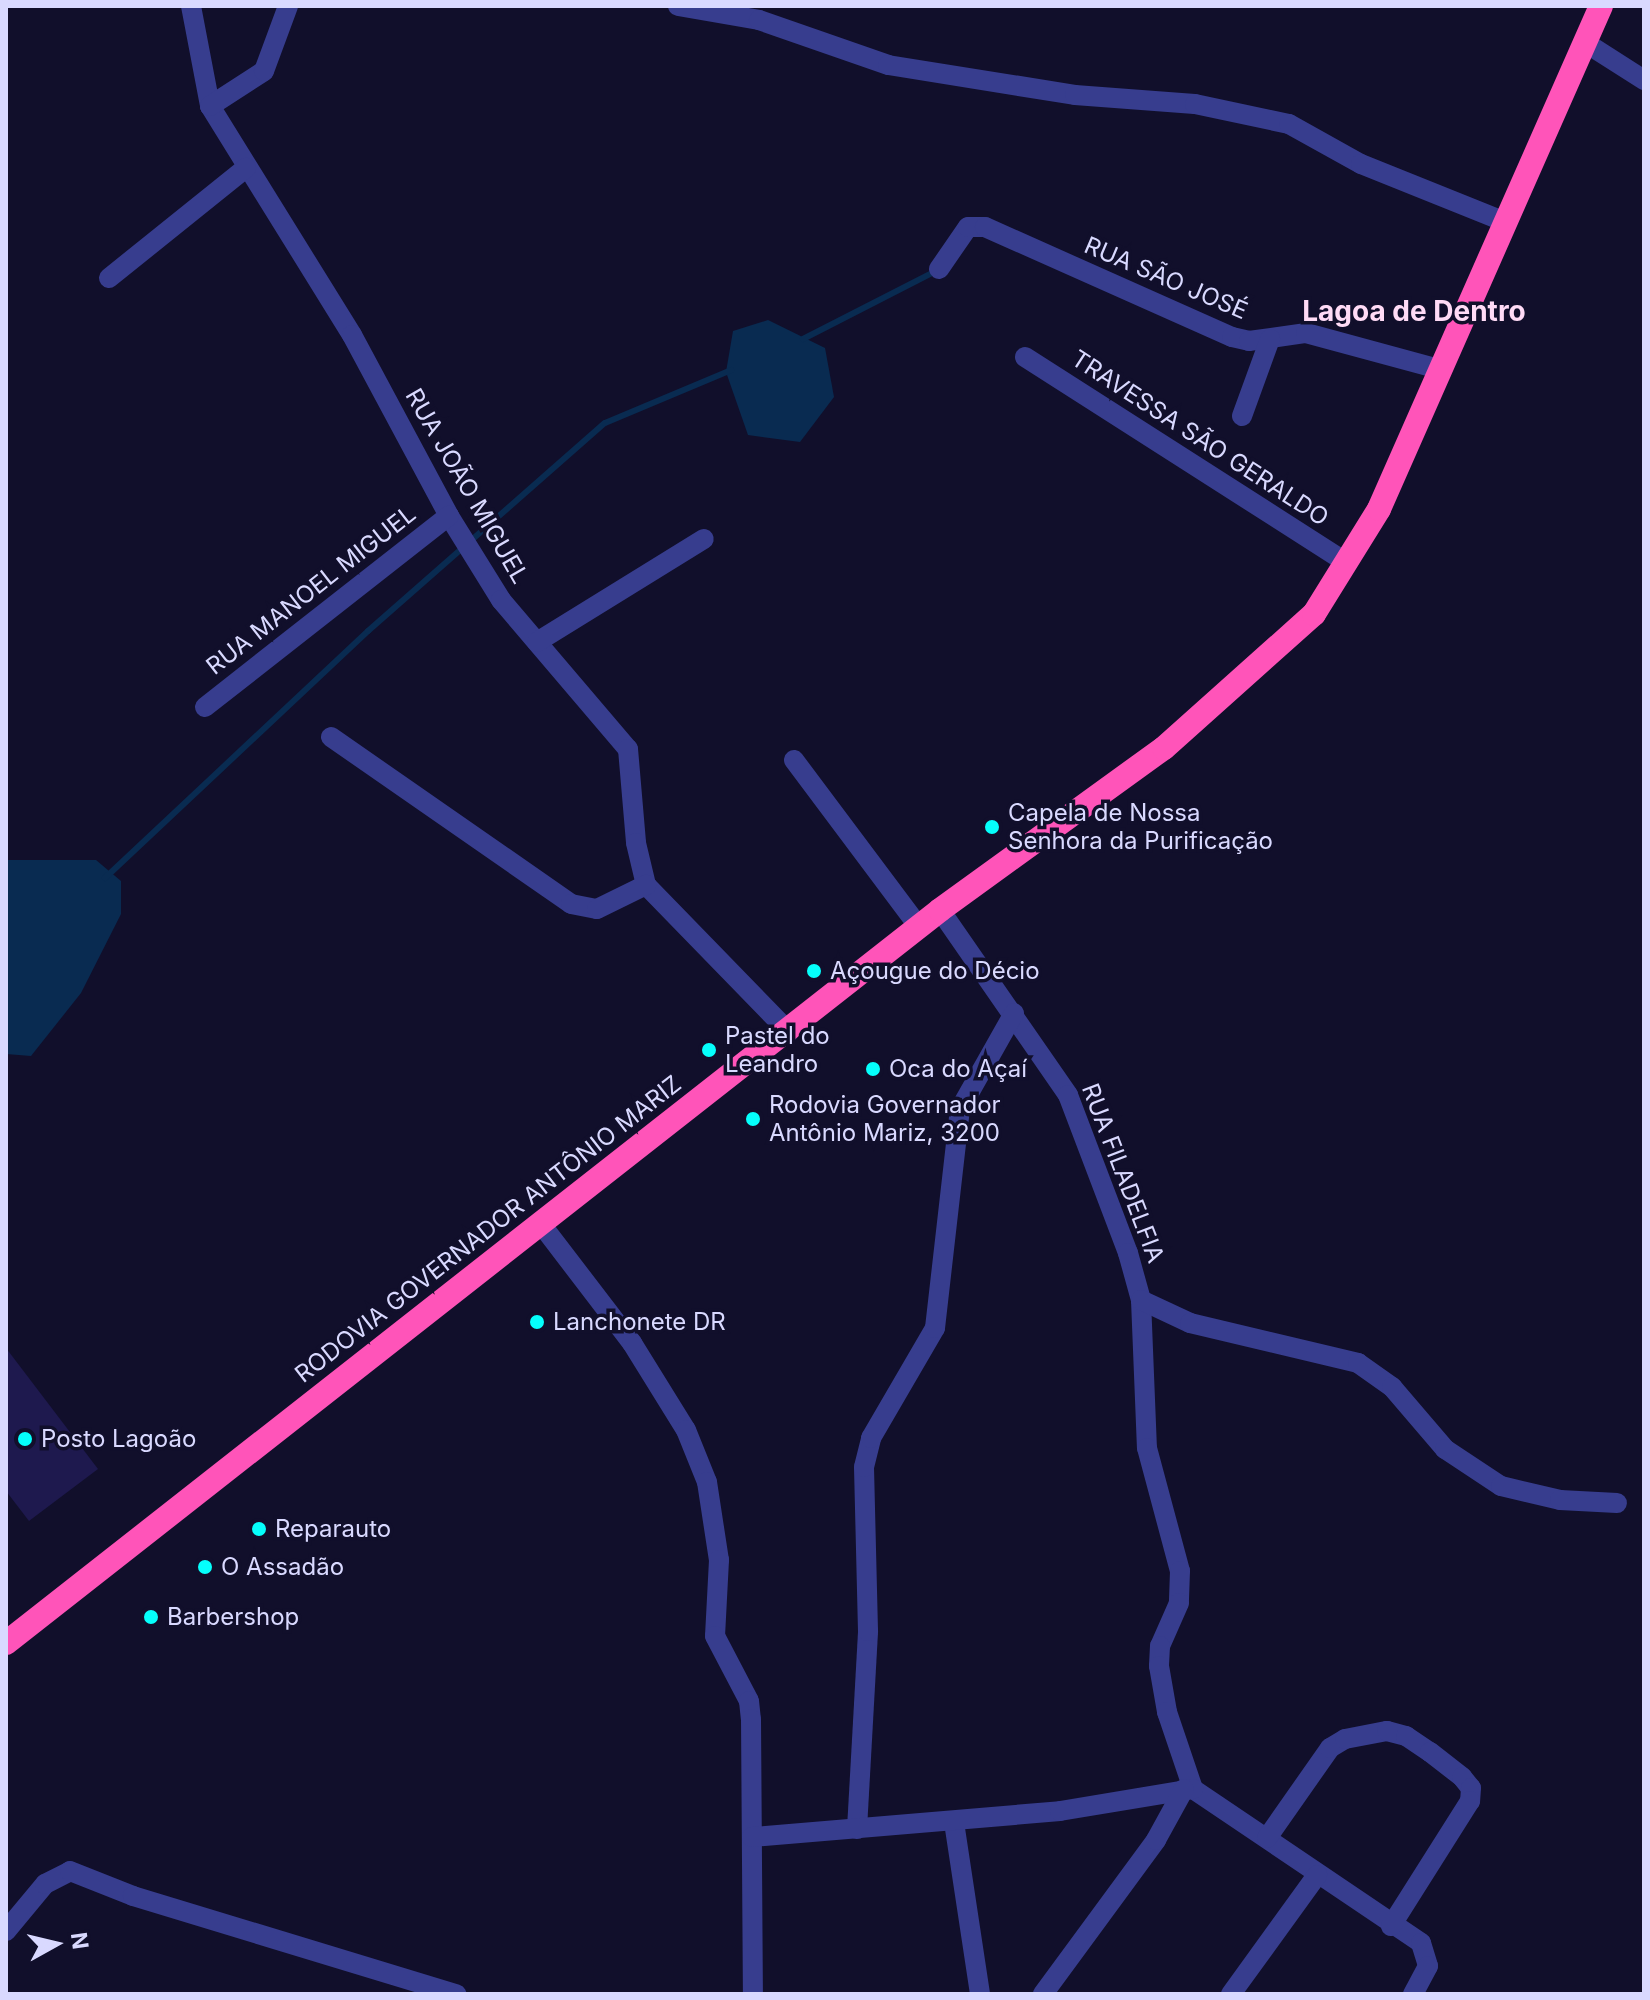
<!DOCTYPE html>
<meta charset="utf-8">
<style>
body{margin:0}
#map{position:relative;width:1650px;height:2000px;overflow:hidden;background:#110f2b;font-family:Inter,sans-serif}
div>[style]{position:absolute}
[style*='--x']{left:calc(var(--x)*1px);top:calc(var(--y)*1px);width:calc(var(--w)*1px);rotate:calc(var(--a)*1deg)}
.water>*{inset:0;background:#092b51}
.stream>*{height:6px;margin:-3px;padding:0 3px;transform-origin:3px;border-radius:3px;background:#092b51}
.building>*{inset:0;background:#1e194e}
.minor>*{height:20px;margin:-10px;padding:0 10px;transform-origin:10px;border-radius:10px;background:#373d8e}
.highway>*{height:24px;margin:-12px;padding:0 12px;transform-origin:12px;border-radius:12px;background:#ff54b9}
.dots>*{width:22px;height:22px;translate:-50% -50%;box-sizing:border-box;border:4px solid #110f2b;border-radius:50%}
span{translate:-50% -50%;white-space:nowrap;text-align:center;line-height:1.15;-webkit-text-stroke:7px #110f2b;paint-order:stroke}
.street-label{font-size:24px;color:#d9d9ff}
.poi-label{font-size:24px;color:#d9d9ff}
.left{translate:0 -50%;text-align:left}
.quarter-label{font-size:28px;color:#ffdbf6;font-weight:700}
.frame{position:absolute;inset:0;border:8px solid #d9d9ff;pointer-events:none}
.north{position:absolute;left:16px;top:1904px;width:80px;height:80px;-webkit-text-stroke:6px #110f2b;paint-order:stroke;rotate:82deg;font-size:22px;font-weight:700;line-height:32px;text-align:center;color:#d9d9ff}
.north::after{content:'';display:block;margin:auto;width:28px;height:36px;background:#d9d9ff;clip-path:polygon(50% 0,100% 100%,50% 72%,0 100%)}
</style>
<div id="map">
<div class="water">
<div style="clip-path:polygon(768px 320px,825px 348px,834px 397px,800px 442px,748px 435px,726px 372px,733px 331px)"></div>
<div style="clip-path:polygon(6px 860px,96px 860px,121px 881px,121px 914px,81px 993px,31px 1056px,6px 1054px)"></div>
</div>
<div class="stream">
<div style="--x:803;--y:339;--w:149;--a:-27.1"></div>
<div style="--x:105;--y:878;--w:361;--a:-43.2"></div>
<div style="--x:368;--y:631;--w:315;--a:-41.3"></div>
<div style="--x:605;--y:423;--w:137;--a:-22.8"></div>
</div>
<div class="building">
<div style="clip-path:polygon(6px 1348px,98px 1469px,29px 1521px,6px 1491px)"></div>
</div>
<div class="minor">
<div style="--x:191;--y:6;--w:102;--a:79.2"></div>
<div style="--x:210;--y:106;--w:269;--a:58.2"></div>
<div style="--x:352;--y:335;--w:205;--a:61.8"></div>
<div style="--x:449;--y:516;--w:99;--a:58.2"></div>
<div style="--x:501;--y:600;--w:196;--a:49.6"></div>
<div style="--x:628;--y:749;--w:94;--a:85.1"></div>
<div style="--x:636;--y:843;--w:43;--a:76.6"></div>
<div style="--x:646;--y:885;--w:205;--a:45.8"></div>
<div style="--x:678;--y:6;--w:82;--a:9.8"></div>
<div style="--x:759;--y:20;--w:137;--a:19.2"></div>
<div style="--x:888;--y:65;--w:189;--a:9.1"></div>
<div style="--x:1075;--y:95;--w:120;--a:4.3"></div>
<div style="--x:1195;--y:104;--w:96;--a:12"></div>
<div style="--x:1289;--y:124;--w:82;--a:29.1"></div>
<div style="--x:1361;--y:164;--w:155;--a:21.9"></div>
<div style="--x:1586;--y:43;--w:69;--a:32.5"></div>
<div style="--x:210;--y:106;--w:64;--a:-32.9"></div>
<div style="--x:264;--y:71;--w:69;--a:-69.7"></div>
<div style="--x:939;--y:269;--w:51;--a:-55.4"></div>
<div style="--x:968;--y:227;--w:17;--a:0"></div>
<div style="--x:985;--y:227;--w:270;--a:24"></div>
<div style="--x:1232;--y:337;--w:17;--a:13"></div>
<div style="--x:1249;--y:341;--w:58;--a:-8"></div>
<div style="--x:1306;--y:333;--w:141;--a:15.2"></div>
<div style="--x:109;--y:278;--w:176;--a:-38.8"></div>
<div style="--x:1025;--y:357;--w:382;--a:32.6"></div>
<div style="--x:1242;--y:416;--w:82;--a:-70"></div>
<div style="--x:537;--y:642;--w:196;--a:-31.7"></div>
<div style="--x:205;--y:707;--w:310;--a:-38.1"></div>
<div style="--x:331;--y:737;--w:292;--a:34.8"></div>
<div style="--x:571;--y:904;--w:26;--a:11"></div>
<div style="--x:597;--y:909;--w:55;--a:-26.1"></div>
<div style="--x:794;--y:760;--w:209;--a:53.2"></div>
<div style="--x:940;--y:910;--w:225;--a:55.3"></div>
<div style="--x:1068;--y:1095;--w:169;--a:69.2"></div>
<div style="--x:1128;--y:1253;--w:49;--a:74.5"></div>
<div style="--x:1141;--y:1300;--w:148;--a:87.7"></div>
<div style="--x:1147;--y:1448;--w:127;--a:75"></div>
<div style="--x:1180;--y:1571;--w:32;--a:92"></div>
<div style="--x:1179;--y:1603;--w:47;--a:113.8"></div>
<div style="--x:1160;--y:1646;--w:20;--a:93"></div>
<div style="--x:1159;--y:1666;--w:47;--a:80.1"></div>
<div style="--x:1167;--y:1712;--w:81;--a:71.3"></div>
<div style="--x:1193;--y:1789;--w:275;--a:34"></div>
<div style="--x:1421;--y:1943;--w:24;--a:73"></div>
<div style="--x:1428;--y:1966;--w:32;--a:118"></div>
<div style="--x:541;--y:1224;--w:150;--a:52.6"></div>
<div style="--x:632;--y:1343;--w:102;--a:58.2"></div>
<div style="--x:686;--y:1430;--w:56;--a:68"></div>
<div style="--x:707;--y:1482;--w:79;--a:81.3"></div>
<div style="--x:719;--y:1560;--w:76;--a:93"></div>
<div style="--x:715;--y:1636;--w:73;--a:62.4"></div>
<div style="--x:749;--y:1701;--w:18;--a:84"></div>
<div style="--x:751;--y:1719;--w:275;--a:89.6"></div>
<div style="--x:1141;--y:1300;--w:54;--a:25.1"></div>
<div style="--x:1190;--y:1323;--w:173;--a:13.4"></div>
<div style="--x:1358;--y:1363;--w:42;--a:35.2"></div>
<div style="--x:1392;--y:1387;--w:82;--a:49.5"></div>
<div style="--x:1445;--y:1449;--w:67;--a:33.5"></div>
<div style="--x:1501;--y:1486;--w:61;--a:13.3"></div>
<div style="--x:1560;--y:1500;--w:57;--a:3"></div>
<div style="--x:954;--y:1822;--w:174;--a:81.4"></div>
<div style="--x:857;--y:1829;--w:198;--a:-86.8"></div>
<div style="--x:868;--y:1631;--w:164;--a:-91.4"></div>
<div style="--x:864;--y:1467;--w:30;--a:-76"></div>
<div style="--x:871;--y:1438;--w:127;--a:-59.8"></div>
<div style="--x:935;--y:1328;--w:220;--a:-83.5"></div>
<div style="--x:960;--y:1109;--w:110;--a:-60.6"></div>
<div style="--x:752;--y:1837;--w:309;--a:-4.8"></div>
<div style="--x:1060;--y:1811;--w:135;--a:-9.4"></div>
<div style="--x:1267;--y:1838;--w:110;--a:-55"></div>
<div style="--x:1330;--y:1748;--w:17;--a:-31"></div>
<div style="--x:1345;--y:1739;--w:43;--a:-10.8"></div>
<div style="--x:1387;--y:1731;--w:20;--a:15"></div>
<div style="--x:1406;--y:1736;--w:29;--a:34"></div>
<div style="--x:1430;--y:1752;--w:41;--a:38"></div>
<div style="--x:1462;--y:1777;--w:14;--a:51"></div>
<div style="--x:1471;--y:1788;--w:13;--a:94"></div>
<div style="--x:1470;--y:1801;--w:148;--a:122.3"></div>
<div style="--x:6;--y:1931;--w:61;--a:-50.3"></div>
<div style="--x:45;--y:1884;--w:28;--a:-27"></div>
<div style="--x:70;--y:1871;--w:68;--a:21.6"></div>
<div style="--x:133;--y:1896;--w:338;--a:16.9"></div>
<div style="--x:1043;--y:1994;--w:191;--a:-53.7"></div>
<div style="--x:1156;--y:1840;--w:58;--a:-61.2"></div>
<div style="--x:1231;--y:1994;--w:147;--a:-54.1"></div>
</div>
<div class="highway">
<div style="--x:6;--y:1643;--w:1187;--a:-38.12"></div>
<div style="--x:940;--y:910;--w:276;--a:-35.9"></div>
<div style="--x:1164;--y:748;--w:201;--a:-41.8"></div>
<div style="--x:1314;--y:614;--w:123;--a:-58.2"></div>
<div style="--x:1379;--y:509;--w:550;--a:-66.19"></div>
</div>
<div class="dots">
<div style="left:992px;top:827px;background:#05fffc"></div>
<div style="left:814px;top:971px;background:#05fffc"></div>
<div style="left:709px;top:1050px;background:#05fffc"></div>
<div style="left:873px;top:1069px;background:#05fffc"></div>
<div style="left:753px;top:1119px;background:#05fffc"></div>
<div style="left:537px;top:1322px;background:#05fffc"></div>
<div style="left:25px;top:1439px;background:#05fffc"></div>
<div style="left:259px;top:1529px;background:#05fffc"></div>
<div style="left:205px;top:1567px;background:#05fffc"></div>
<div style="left:151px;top:1617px;background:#05fffc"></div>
</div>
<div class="street-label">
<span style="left:1166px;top:278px;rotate:23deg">RUA SÃO JOSÉ</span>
<span style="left:1200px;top:438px;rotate:33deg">TRAVESSA SÃO GERALDO</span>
<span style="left:467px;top:486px;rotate:60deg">RUA JOÃO MIGUEL</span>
<span style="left:311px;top:590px;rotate:-38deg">RUA MANOEL MIGUEL</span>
<span style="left:1123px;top:1173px;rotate:69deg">RUA FILADELFIA</span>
<span style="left:488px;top:1229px;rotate:-38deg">RODOVIA GOVERNADOR ANTÔNIO MARIZ</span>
</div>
<div class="poi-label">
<span class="left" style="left:1008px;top:827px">Capela de Nossa<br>Senhora da Purificação</span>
<span class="left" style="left:830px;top:971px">Açougue do Décio</span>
<span class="left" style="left:725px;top:1050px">Pastel do<br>Leandro</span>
<span class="left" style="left:889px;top:1069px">Oca do Açaí</span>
<span class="left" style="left:769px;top:1119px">Rodovia Governador<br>Antônio Mariz, 3200</span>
<span class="left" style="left:553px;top:1322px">Lanchonete DR</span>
<span class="left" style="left:41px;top:1439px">Posto Lagoão</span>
<span class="left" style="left:275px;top:1529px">Reparauto</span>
<span class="left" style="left:221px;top:1567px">O Assadão</span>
<span class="left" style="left:167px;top:1617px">Barbershop</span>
</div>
<div class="quarter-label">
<span style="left:1414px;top:311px">Lagoa de Dentro</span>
</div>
<div class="frame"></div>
<div class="north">N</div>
</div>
